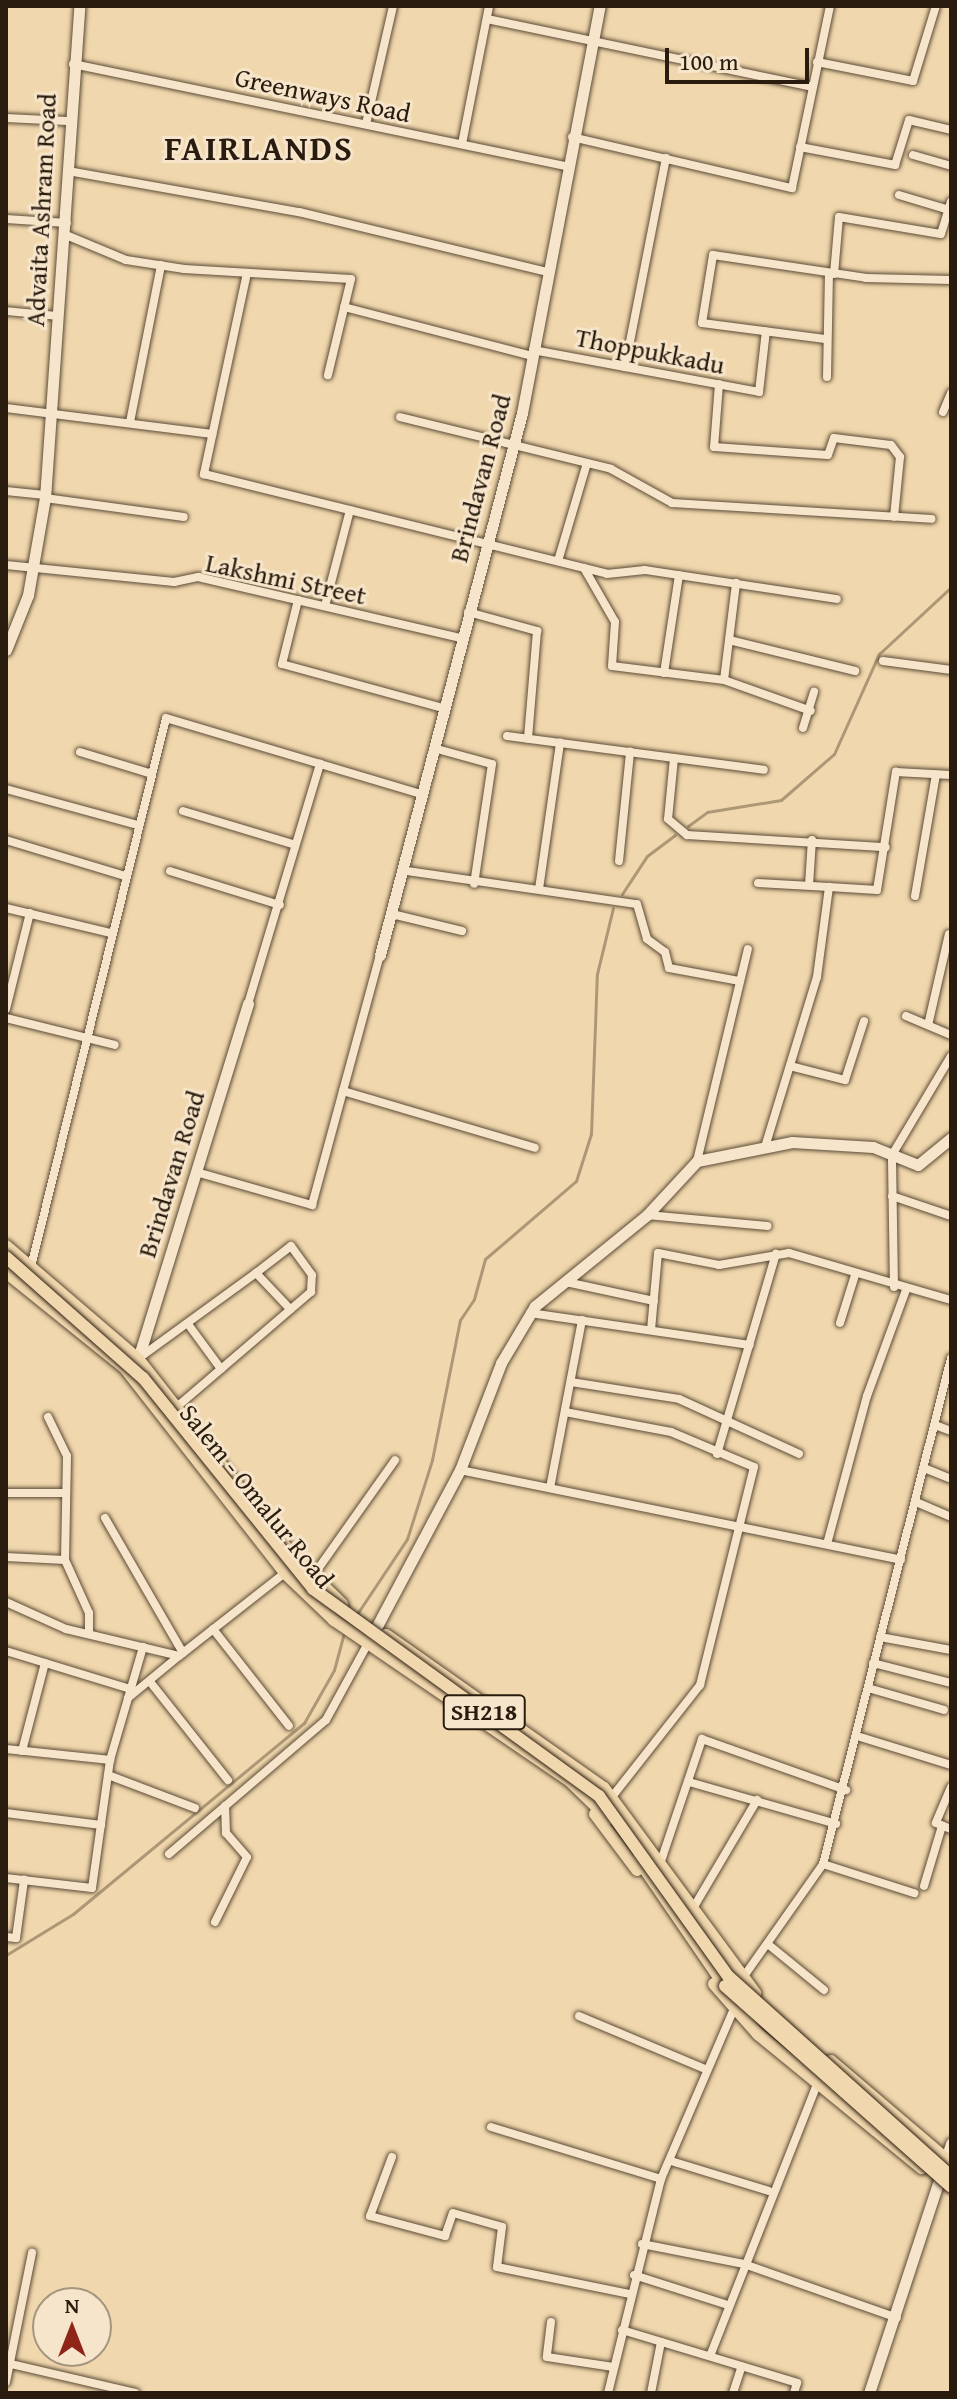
<!DOCTYPE html>
<style>
body{margin:0}
#map{position:relative;width:957px;height:2399px;overflow:hidden;background:#f1d7ad;font-family:"Gentium Book Plus",serif}
div>[style]{position:absolute}
[style*='--x']{left:calc(var(--x)*1px);top:calc(var(--y)*1px);width:calc(var(--w)*1px);rotate:calc(var(--a)*1deg)}
.stream>*{height:3px;margin:-1.5px;padding:0 1.5px;transform-origin:1.5px;border-radius:1.5px;background:#ad9777}
.roads{filter:drop-shadow(0 0 2px #5b4b36) drop-shadow(0 0 2px #5b4b36)}
.street>*{height:8px;margin:-4px;padding:0 4px;transform-origin:4px;border-radius:4px;background:#f6e5ca}
.secondary>*{height:11px;margin:-5.5px;padding:0 5.5px;transform-origin:5.5px;border-radius:5.5px;background:#f6e5ca}
.primary>*{height:12px;margin:-6px;padding:0 6px;transform-origin:6px;border-radius:6px;background:#f1d7ad}
.bridges{filter:drop-shadow(0 0 2px #291c0f) drop-shadow(0 0 2px #291c0f)}
.primary-bridge>*{height:12px;margin:-6px;padding:0 6px;transform-origin:6px;border-radius:6px;background:#f1d7ad}
span{translate:-50% -50%;white-space:nowrap;text-align:center;line-height:1.15;-webkit-text-stroke:6px #f6e5ca;paint-order:stroke}
.shield-label span{padding:2px 6px;background:#f6e5ca;border:2px solid;border-radius:6px;-webkit-text-stroke-width:0}
.shield-label{font-size:24px;color:#291c0f;font-weight:700}
.street-label{font-size:26px;color:#291c0f}
.district-label{font-size:34px;color:#291c0f;font-weight:700;letter-spacing:2px}
.frame{position:absolute;inset:0;border:8px solid #291c0f;pointer-events:none}
.north{position:absolute;left:32px;top:2287px;width:80px;height:80px;box-sizing:border-box;background:#f6e5ca;border:2px solid #a4957f;border-radius:50%;rotate:0deg;font-size:22px;font-weight:700;line-height:32px;text-align:center;color:#291c0f}
.north::after{content:'';display:block;margin:auto;width:28px;height:36px;background:#8f2418;clip-path:polygon(50% 0,100% 100%,50% 72%,0 100%)}
.scale{position:absolute;left:665px;top:48px;width:144px;height:36px;box-sizing:border-box;border:4px solid #291c0f;border-top:0;padding-left:10px;font-size:24px;line-height:28px;white-space:nowrap;color:#291c0f;-webkit-text-stroke:6px #f6e5ca;paint-order:stroke}
</style>
<div id="map">
<div class="stream">
<div style="--x:688;--y:826;--w:24;--a:-36"></div>
<div style="--x:707;--y:812;--w:75;--a:-9.2"></div>
<div style="--x:781;--y:800;--w:70;--a:-41"></div>
<div style="--x:834;--y:754;--w:110;--a:-65.8"></div>
<div style="--x:879;--y:654;--w:98;--a:-42.9"></div>
<div style="--x:622;--y:894;--w:45;--a:-56.7"></div>
<div style="--x:647;--y:856;--w:35;--a:-37"></div>
<div style="--x:357;--y:1614;--w:90;--a:-56.3"></div>
<div style="--x:407;--y:1539;--w:83;--a:-72.4"></div>
<div style="--x:432;--y:1460;--w:143;--a:-78.7"></div>
<div style="--x:460;--y:1320;--w:25;--a:-56"></div>
<div style="--x:474;--y:1299;--w:41;--a:-74.6"></div>
<div style="--x:485;--y:1259;--w:120;--a:-40.6"></div>
<div style="--x:576;--y:1181;--w:49;--a:-72.3"></div>
<div style="--x:591;--y:1134;--w:160;--a:-87.9"></div>
<div style="--x:597;--y:974;--w:68;--a:-76.4"></div>
<div style="--x:6;--y:1955;--w:79;--a:-31.5"></div>
<div style="--x:73;--y:1914;--w:300;--a:-39.6"></div>
<div style="--x:304;--y:1723;--w:61;--a:-60.5"></div>
<div style="--x:334;--y:1670;--w:38;--a:-75"></div>
</div>
<div class="roads">
<div class="street">
<div style="--x:487;--y:19;--w:332;--a:11.8"></div>
<div style="--x:817;--y:62;--w:98;--a:11.2"></div>
<div style="--x:913;--y:81;--w:78;--a:-73"></div>
<div style="--x:73;--y:64;--w:502;--a:11.71"></div>
<div style="--x:6;--y:118;--w:61;--a:2.8"></div>
<div style="--x:366;--y:124;--w:121;--a:-77.1"></div>
<div style="--x:572;--y:137;--w:226;--a:13.1"></div>
<div style="--x:792;--y:188;--w:186;--a:-78.2"></div>
<div style="--x:462;--y:144;--w:141;--a:-78.9"></div>
<div style="--x:800;--y:147;--w:97;--a:10.7"></div>
<div style="--x:895;--y:165;--w:47;--a:-72.7"></div>
<div style="--x:909;--y:120;--w:43;--a:13.4"></div>
<div style="--x:913;--y:155;--w:40;--a:16"></div>
<div style="--x:68;--y:171;--w:235;--a:10.1"></div>
<div style="--x:299;--y:212;--w:255;--a:13.6"></div>
<div style="--x:899;--y:195;--w:52;--a:16.7"></div>
<div style="--x:6;--y:219;--w:61;--a:3.8"></div>
<div style="--x:66;--y:235;--w:65;--a:22.6"></div>
<div style="--x:126;--y:260;--w:59;--a:8.8"></div>
<div style="--x:184;--y:269;--w:167;--a:3.4"></div>
<div style="--x:351;--y:279;--w:99;--a:103.5"></div>
<div style="--x:247;--y:273;--w:206;--a:102.1"></div>
<div style="--x:204;--y:474;--w:415;--a:13.9"></div>
<div style="--x:607;--y:574;--w:38;--a:-6"></div>
<div style="--x:645;--y:570;--w:194;--a:8.6"></div>
<div style="--x:834;--y:274;--w:57;--a:-85"></div>
<div style="--x:839;--y:217;--w:103;--a:9.5"></div>
<div style="--x:941;--y:234;--w:34;--a:-73"></div>
<div style="--x:344;--y:307;--w:194;--a:14.6"></div>
<div style="--x:6;--y:311;--w:52;--a:5.5"></div>
<div style="--x:825;--y:339;--w:124;--a:-172.6"></div>
<div style="--x:702;--y:323;--w:69;--a:-80.8"></div>
<div style="--x:713;--y:255;--w:155;--a:8.5"></div>
<div style="--x:866;--y:278;--w:85;--a:1.3"></div>
<div style="--x:533;--y:350;--w:230;--a:10.5"></div>
<div style="--x:759;--y:392;--w:61;--a:-83.5"></div>
<div style="--x:625;--y:367;--w:213;--a:-78.9"></div>
<div style="--x:827;--y:377;--w:104;--a:-88.9"></div>
<div style="--x:719;--y:384;--w:63;--a:94.5"></div>
<div style="--x:714;--y:447;--w:114;--a:4"></div>
<div style="--x:828;--y:455;--w:18;--a:-71"></div>
<div style="--x:834;--y:438;--w:57;--a:7"></div>
<div style="--x:891;--y:445;--w:15;--a:53"></div>
<div style="--x:900;--y:457;--w:60;--a:95.7"></div>
<div style="--x:6;--y:408;--w:208;--a:7.2"></div>
<div style="--x:943;--y:412;--w:21;--a:-67"></div>
<div style="--x:400;--y:417;--w:217;--a:13.8"></div>
<div style="--x:611;--y:469;--w:70;--a:29.1"></div>
<div style="--x:672;--y:503;--w:260;--a:3.5"></div>
<div style="--x:130;--y:422;--w:160;--a:-78.8"></div>
<div style="--x:6;--y:491;--w:39;--a:6"></div>
<div style="--x:45;--y:498;--w:140;--a:7.8"></div>
<div style="--x:558;--y:561;--w:102;--a:-73.5"></div>
<div style="--x:6;--y:565;--w:169;--a:5.8"></div>
<div style="--x:174;--y:582;--w:25;--a:-12"></div>
<div style="--x:198;--y:577;--w:270;--a:13.1"></div>
<div style="--x:584;--y:568;--w:62;--a:60.1"></div>
<div style="--x:615;--y:622;--w:44;--a:93.9"></div>
<div style="--x:612;--y:666;--w:113;--a:7.1"></div>
<div style="--x:724;--y:680;--w:98;--a:-82.9"></div>
<div style="--x:298;--y:600;--w:66;--a:104"></div>
<div style="--x:282;--y:664;--w:170;--a:15.3"></div>
<div style="--x:325;--y:606;--w:99;--a:-75.4"></div>
<div style="--x:468;--y:612;--w:72;--a:15.4"></div>
<div style="--x:537;--y:631;--w:108;--a:94.8"></div>
<div style="--x:729;--y:640;--w:130;--a:13.8"></div>
<div style="--x:883;--y:661;--w:69;--a:7.5"></div>
<div style="--x:664;--y:673;--w:99;--a:-81.3"></div>
<div style="--x:724;--y:680;--w:92;--a:19.6"></div>
<div style="--x:803;--y:728;--w:38;--a:-73"></div>
<div style="--x:507;--y:736;--w:259;--a:7.5"></div>
<div style="--x:437;--y:749;--w:57;--a:15.3"></div>
<div style="--x:492;--y:764;--w:121;--a:98.5"></div>
<div style="--x:80;--y:752;--w:75;--a:17"></div>
<div style="--x:674;--y:758;--w:61;--a:95.6"></div>
<div style="--x:668;--y:819;--w:25;--a:40"></div>
<div style="--x:687;--y:835;--w:199;--a:3.5"></div>
<div style="--x:6;--y:789;--w:137;--a:15.3"></div>
<div style="--x:183;--y:811;--w:114;--a:16.8"></div>
<div style="--x:6;--y:840;--w:124;--a:16.8"></div>
<div style="--x:619;--y:861;--w:110;--a:-84.2"></div>
<div style="--x:170;--y:871;--w:115;--a:17.2"></div>
<div style="--x:407;--y:871;--w:232;--a:8.2"></div>
<div style="--x:637;--y:904;--w:36;--a:74"></div>
<div style="--x:647;--y:939;--w:22;--a:36"></div>
<div style="--x:665;--y:952;--w:16;--a:76"></div>
<div style="--x:669;--y:968;--w:71;--a:10.5"></div>
<div style="--x:758;--y:883;--w:71;--a:3.2"></div>
<div style="--x:809;--y:885;--w:45;--a:-86.2"></div>
<div style="--x:539;--y:889;--w:148;--a:-81.8"></div>
<div style="--x:915;--y:896;--w:123;--a:-80.2"></div>
<div style="--x:6;--y:908;--w:107;--a:13.5"></div>
<div style="--x:396;--y:915;--w:68;--a:13.6"></div>
<div style="--x:248;--y:1004;--w:251;--a:-73.3"></div>
<div style="--x:6;--y:1009;--w:99;--a:-76"></div>
<div style="--x:906;--y:1016;--w:49;--a:22.9"></div>
<div style="--x:6;--y:1018;--w:112;--a:13.9"></div>
<div style="--x:929;--y:1021;--w:89;--a:-77.1"></div>
<div style="--x:790;--y:1066;--w:57;--a:14.3"></div>
<div style="--x:845;--y:1080;--w:62;--a:-72.1"></div>
<div style="--x:343;--y:1091;--w:200;--a:16.5"></div>
<div style="--x:765;--y:1147;--w:178;--a:-73"></div>
<div style="--x:817;--y:977;--w:91;--a:-82.4"></div>
<div style="--x:829;--y:887;--w:48;--a:3.6"></div>
<div style="--x:877;--y:890;--w:120;--a:-80.9"></div>
<div style="--x:896;--y:772;--w:55;--a:3.1"></div>
<div style="--x:697;--y:1161;--w:218;--a:-76.5"></div>
<div style="--x:196;--y:1172;--w:121;--a:15.9"></div>
<div style="--x:312;--y:1205;--w:259;--a:-74.8"></div>
<div style="--x:892;--y:1196;--w:62;--a:18.7"></div>
<div style="--x:647;--y:1215;--w:121;--a:5.2"></div>
<div style="--x:31;--y:1267;--w:565;--a:-76.18"></div>
<div style="--x:166;--y:718;--w:269;--a:16.6"></div>
<div style="--x:566;--y:1282;--w:90;--a:12.2"></div>
<div style="--x:894;--y:1287;--w:132;--a:-90.9"></div>
<div style="--x:892;--y:1155;--w:115;--a:-59.2"></div>
<div style="--x:530;--y:1313;--w:222;--a:8.3"></div>
<div style="--x:840;--y:1323;--w:50;--a:-72.6"></div>
<div style="--x:188;--y:1324;--w:56;--a:53.7"></div>
<div style="--x:651;--y:1330;--w:77;--a:-84.8"></div>
<div style="--x:658;--y:1253;--w:62;--a:11.1"></div>
<div style="--x:719;--y:1265;--w:71;--a:-9.7"></div>
<div style="--x:789;--y:1253;--w:169;--a:16.2"></div>
<div style="--x:139;--y:1358;--w:145;--a:-36"></div>
<div style="--x:256;--y:1273;--w:50;--a:46.6"></div>
<div style="--x:571;--y:1382;--w:109;--a:8.9"></div>
<div style="--x:679;--y:1399;--w:132;--a:24.6"></div>
<div style="--x:179;--y:1405;--w:174;--a:-40.6"></div>
<div style="--x:311;--y:1292;--w:17;--a:-87"></div>
<div style="--x:312;--y:1275;--w:36;--a:-126"></div>
<div style="--x:291;--y:1246;--w:44;--a:142.4"></div>
<div style="--x:565;--y:1412;--w:108;--a:10.7"></div>
<div style="--x:671;--y:1432;--w:90;--a:22.9"></div>
<div style="--x:754;--y:1467;--w:225;--a:103.9"></div>
<div style="--x:700;--y:1685;--w:142;--a:128.2"></div>
<div style="--x:48;--y:1417;--w:43;--a:64"></div>
<div style="--x:67;--y:1456;--w:104;--a:91.1"></div>
<div style="--x:65;--y:1560;--w:58;--a:65.6"></div>
<div style="--x:89;--y:1613;--w:21;--a:90"></div>
<div style="--x:935;--y:1425;--w:17;--a:21"></div>
<div style="--x:717;--y:1454;--w:209;--a:-73.6"></div>
<div style="--x:924;--y:1468;--w:29;--a:22"></div>
<div style="--x:460;--y:1470;--w:450;--a:11.5"></div>
<div style="--x:550;--y:1488;--w:171;--a:-79.2"></div>
<div style="--x:6;--y:1493;--w:60;--a:0"></div>
<div style="--x:916;--y:1502;--w:38;--a:23"></div>
<div style="--x:105;--y:1518;--w:156;--a:60"></div>
<div style="--x:827;--y:1544;--w:153;--a:-74.9"></div>
<div style="--x:867;--y:1396;--w:113;--a:-69.8"></div>
<div style="--x:6;--y:1557;--w:59;--a:2.9"></div>
<div style="--x:313;--y:1576;--w:142;--a:-54.7"></div>
<div style="--x:6;--y:1602;--w:66;--a:24.2"></div>
<div style="--x:66;--y:1629;--w:116;--a:13.4"></div>
<div style="--x:179;--y:1656;--w:135;--a:-38.1"></div>
<div style="--x:213;--y:1629;--w:123;--a:51.9"></div>
<div style="--x:880;--y:1637;--w:72;--a:10.4"></div>
<div style="--x:6;--y:1651;--w:130;--a:17"></div>
<div style="--x:873;--y:1663;--w:81;--a:14.4"></div>
<div style="--x:151;--y:1683;--w:124;--a:51.6"></div>
<div style="--x:868;--y:1688;--w:79;--a:16.1"></div>
<div style="--x:128;--y:1698;--w:66;--a:-39.5"></div>
<div style="--x:857;--y:1736;--w:98;--a:17.1"></div>
<div style="--x:6;--y:1749;--w:105;--a:6"></div>
<div style="--x:110;--y:1760;--w:129;--a:98"></div>
<div style="--x:92;--y:1888;--w:87;--a:-173.4"></div>
<div style="--x:22;--y:1751;--w:91;--a:-75.4"></div>
<div style="--x:110;--y:1760;--w:118;--a:-73.7"></div>
<div style="--x:108;--y:1775;--w:93;--a:20.8"></div>
<div style="--x:689;--y:1782;--w:153;--a:15.9"></div>
<div style="--x:951;--y:1787;--w:39;--a:113"></div>
<div style="--x:936;--y:1823;--w:16;--a:22"></div>
<div style="--x:6;--y:1813;--w:96;--a:7.2"></div>
<div style="--x:169;--y:1854;--w:206;--a:-40.5"></div>
<div style="--x:326;--y:1720;--w:83;--a:-61.3"></div>
<div style="--x:660;--y:1864;--w:132;--a:-71.4"></div>
<div style="--x:702;--y:1739;--w:153;--a:19.5"></div>
<div style="--x:823;--y:1864;--w:96;--a:17.7"></div>
<div style="--x:924;--y:1886;--w:63;--a:-73.3"></div>
<div style="--x:692;--y:1910;--w:128;--a:-59.4"></div>
<div style="--x:215;--y:1922;--w:72;--a:-63.8"></div>
<div style="--x:247;--y:1857;--w:32;--a:-131"></div>
<div style="--x:226;--y:1833;--w:27;--a:-92"></div>
<div style="--x:6;--y:1937;--w:10;--a:6"></div>
<div style="--x:16;--y:1938;--w:59;--a:-82.1"></div>
<div style="--x:769;--y:1945;--w:71;--a:39.3"></div>
<div style="--x:742;--y:1979;--w:141;--a:-54.8"></div>
<div style="--x:823;--y:1864;--w:522;--a:-75.8"></div>
<div style="--x:579;--y:2016;--w:137;--a:22.8"></div>
<div style="--x:491;--y:2127;--w:178;--a:17"></div>
<div style="--x:392;--y:2157;--w:63;--a:110.4"></div>
<div style="--x:370;--y:2216;--w:78;--a:14.9"></div>
<div style="--x:445;--y:2236;--w:24;--a:-71"></div>
<div style="--x:453;--y:2213;--w:51;--a:15.9"></div>
<div style="--x:502;--y:2227;--w:40;--a:97.1"></div>
<div style="--x:497;--y:2267;--w:136;--a:11.5"></div>
<div style="--x:671;--y:2161;--w:102;--a:17"></div>
<div style="--x:642;--y:2244;--w:104;--a:11.1"></div>
<div style="--x:744;--y:2264;--w:162;--a:19.4"></div>
<div style="--x:634;--y:2275;--w:96;--a:17.7"></div>
<div style="--x:551;--y:2322;--w:35;--a:97"></div>
<div style="--x:547;--y:2357;--w:67;--a:8.6"></div>
<div style="--x:622;--y:2330;--w:183;--a:16.8"></div>
<div style="--x:797;--y:2383;--w:10;--a:107"></div>
<div style="--x:710;--y:2356;--w:291;--a:-68.5"></div>
<div style="--x:11;--y:2364;--w:128;--a:13.1"></div>
<div style="--x:6;--y:2382;--w:132;--a:-78.6"></div>
<div style="--x:608;--y:2393;--w:220;--a:-76.1"></div>
<div style="--x:661;--y:2179;--w:185;--a:-66.8"></div>
<div style="--x:651;--y:2393;--w:52;--a:-78.9"></div>
<div style="--x:733;--y:2393;--w:28;--a:-72"></div>
</div>
<div class="secondary">
<div style="--x:6;--y:650;--w:59;--a:-68.2"></div>
<div style="--x:28;--y:595;--w:98;--a:-80.1"></div>
<div style="--x:45;--y:498;--w:493;--a:-86"></div>
<div style="--x:380;--y:955;--w:560;--a:-75.32"></div>
<div style="--x:522;--y:413;--w:414;--a:-79.2"></div>
<div style="--x:138;--y:1359;--w:372;--a:-72.8"></div>
<div style="--x:369;--y:1641;--w:194;--a:-62"></div>
<div style="--x:460;--y:1470;--w:115;--a:-69"></div>
<div style="--x:501;--y:1363;--w:66;--a:-59.2"></div>
<div style="--x:535;--y:1306;--w:144;--a:-39.1"></div>
<div style="--x:647;--y:1215;--w:74;--a:-47.2"></div>
<div style="--x:697;--y:1161;--w:97;--a:-11.3"></div>
<div style="--x:792;--y:1142;--w:81;--a:3.5"></div>
<div style="--x:873;--y:1147;--w:48;--a:21.8"></div>
<div style="--x:918;--y:1165;--w:43;--a:-39.3"></div>
<div style="--x:869;--y:2393;--w:263;--a:-71.8"></div>
</div>
<div class="primary">
<div style="--x:6;--y:1246;--w:174;--a:40.6"></div>
<div style="--x:138;--y:1359;--w:251;--a:51.8"></div>
<div style="--x:293;--y:1556;--w:69;--a:44.4"></div>
<div style="--x:6;--y:1272;--w:153;--a:38.9"></div>
<div style="--x:125;--y:1368;--w:260;--a:52"></div>
<div style="--x:285;--y:1573;--w:68;--a:43.8"></div>
<div style="--x:334;--y:1620;--w:286;--a:34.3"></div>
<div style="--x:570;--y:1781;--w:54;--a:44.3"></div>
<div style="--x:386;--y:1635;--w:266;--a:35.1"></div>
<div style="--x:604;--y:1788;--w:255;--a:53.6"></div>
<div style="--x:595;--y:1814;--w:70;--a:53.1"></div>
<div style="--x:638;--y:1859;--w:154;--a:55.6"></div>
<div style="--x:714;--y:1984;--w:67;--a:48.7"></div>
<div style="--x:758;--y:2034;--w:212;--a:39.3"></div>
<div style="--x:831;--y:2061;--w:157;--a:40.4"></div>
</div>
</div>
<div class="bridges">
<div class="primary-bridge">
<div style="--x:6;--y:1257;--w:183;--a:41.5"></div>
<div style="--x:143;--y:1378;--w:271;--a:51.1"></div>
<div style="--x:313;--y:1589;--w:353;--a:35.9"></div>
<div style="--x:599;--y:1796;--w:221;--a:54.4"></div>
<div style="--x:728;--y:1976;--w:300;--a:41.9"></div>
<div style="--x:725;--y:1986;--w:302;--a:41.6"></div>
</div>
</div>
<div class="shield-label">
<span style="left:484px;top:1712px">SH218</span>
</div>
<div class="street-label">
<span style="left:323px;top:95px;rotate:12deg">Greenways Road</span>
<span style="left:41px;top:210px;rotate:-87deg">Advaita Ashram Road</span>
<span style="left:650px;top:351px;rotate:11deg">Thoppukkadu</span>
<span style="left:480px;top:478px;rotate:-75deg">Brindavan Road</span>
<span style="left:286px;top:579px;rotate:12deg">Lakshmi Street</span>
<span style="left:171px;top:1174px;rotate:-73deg">Brindavan Road</span>
<span style="left:257px;top:1496px;rotate:51deg">Salem - Omalur Road</span>
</div>
<div class="district-label">
<span style="left:259px;top:148px">FAIRLANDS</span>
</div>
<div class="frame"></div>
<div class="north">N</div>
<div class="scale">100 m</div>
</div>
